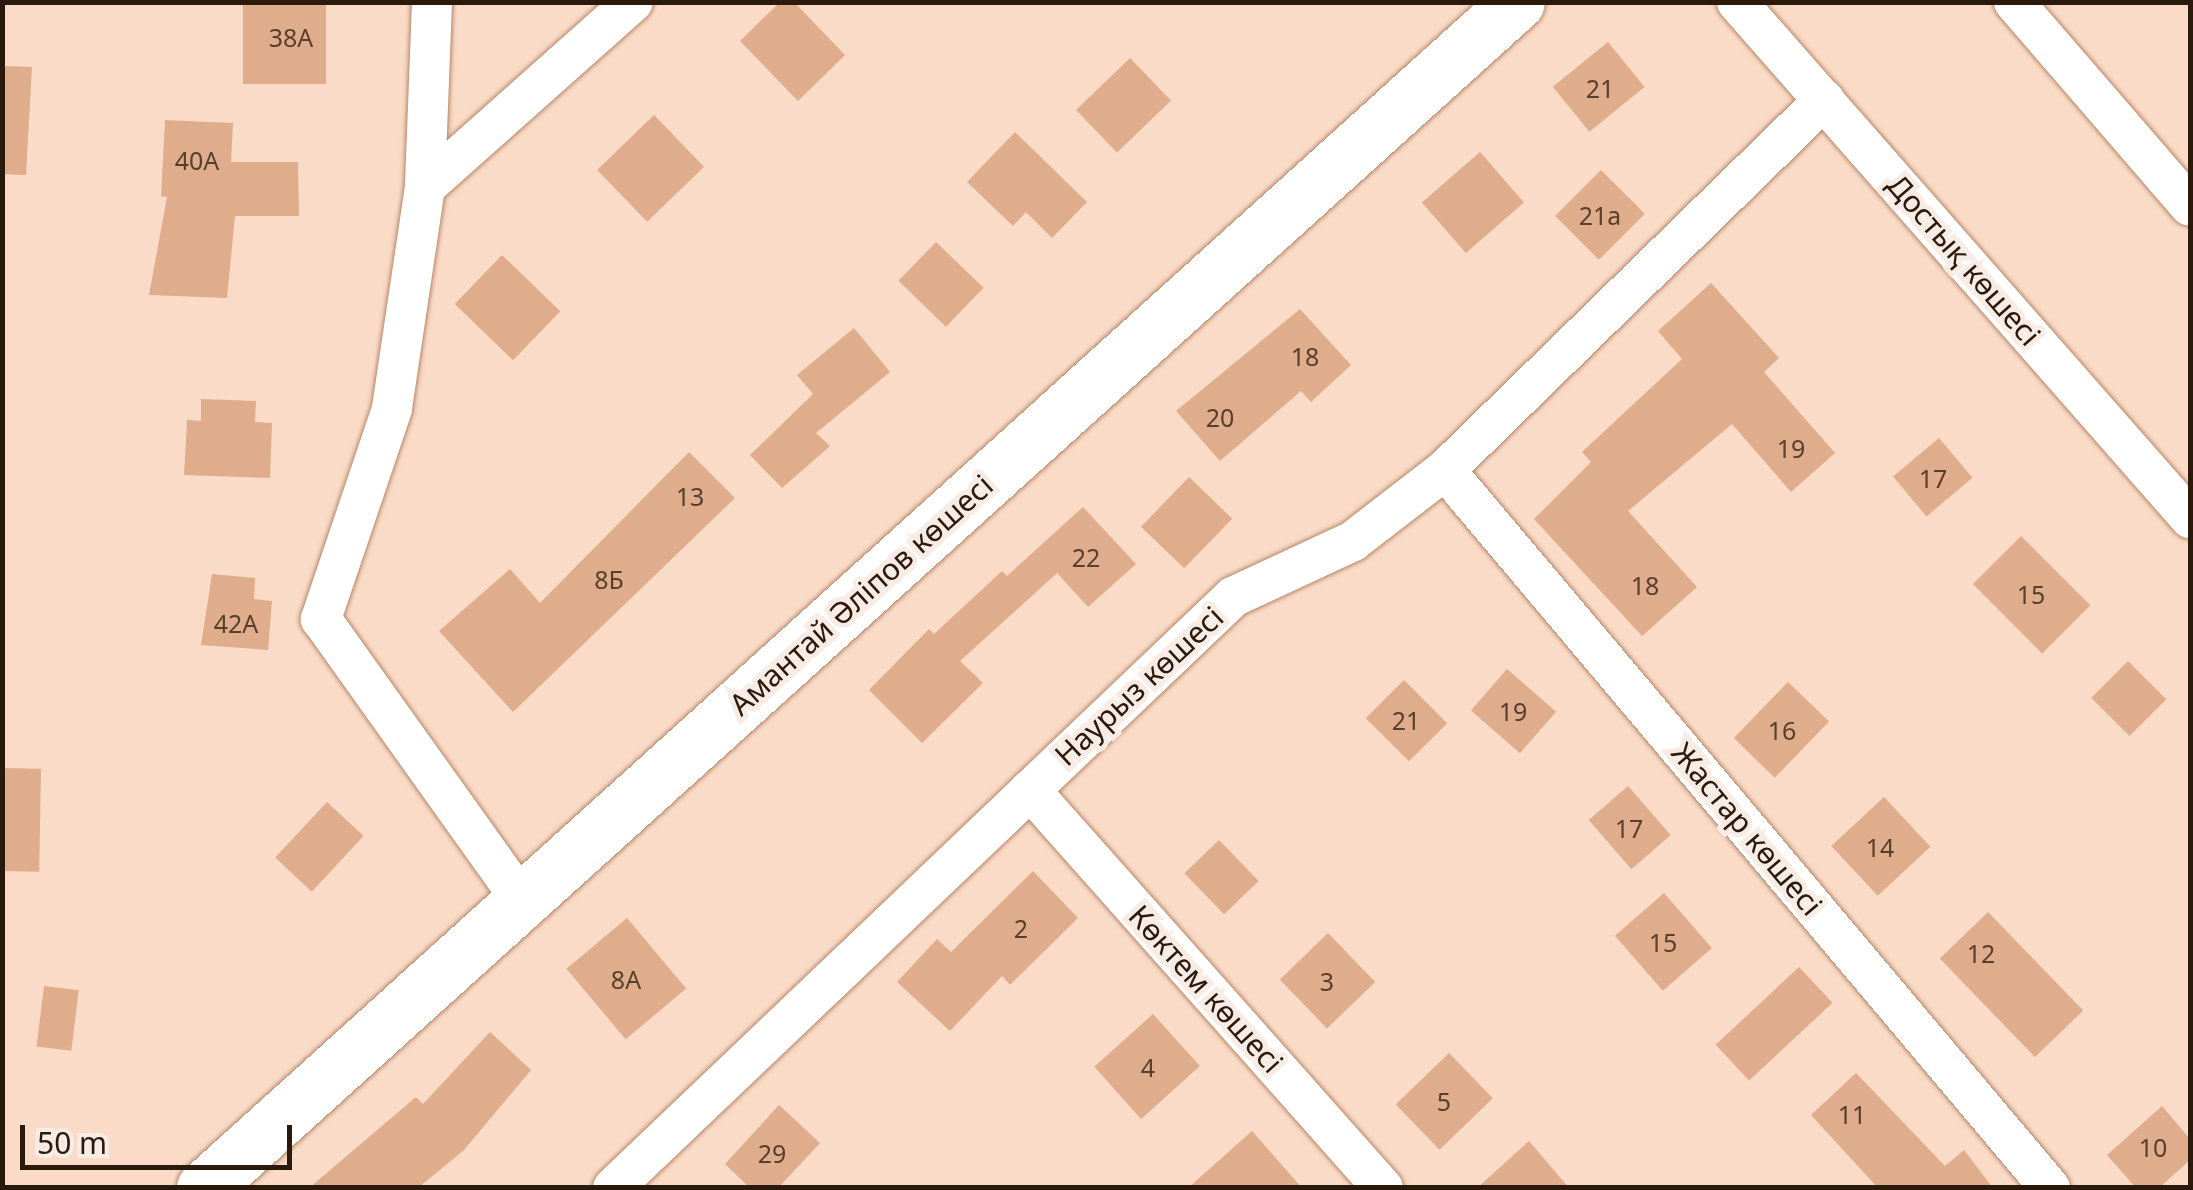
<!DOCTYPE html>
<meta charset="utf-8">
<style>
body{margin:0}
#map{position:relative;width:2193px;height:1190px;overflow:hidden;background:#fadbc7;font-family:"Noto Sans",sans-serif}
div>[style]{position:absolute}
[style*='--x']{left:calc(var(--x)*1px);top:calc(var(--y)*1px);width:calc(var(--w)*1px);rotate:calc(var(--a)*1deg)}
.building>*{inset:0;background:#dfad8c;transform-origin:0 0}
.roads{filter:drop-shadow(0 0 2px #b68666) drop-shadow(0 0 2px #b68666)}
.street>*{height:40px;margin:-20px;padding:0 20px;transform-origin:20px;border-radius:20px;background:#fff}
.secondary>*{height:55px;margin:-27.5px;padding:0 27.5px;transform-origin:27.5px;border-radius:27.5px;background:#fff}
span{translate:-50% -50%;white-space:nowrap;text-align:center;line-height:1.15;-webkit-text-stroke:10px #f7ede6;paint-order:stroke}
.number-label{font-size:25px;color:#583e2c}
.number-label span{-webkit-text-stroke-width:0}
.street-label{font-size:30px;color:#2b190c}
.frame{position:absolute;inset:0;border:5px solid #2b190c;pointer-events:none}
.scale{position:absolute;left:20px;top:1125px;width:272px;height:45px;box-sizing:border-box;border:5px solid #2b190c;border-top:0;padding-left:12px;font-size:30px;line-height:35px;white-space:nowrap;color:#2b190c;-webkit-text-stroke:8px #f7ede6;paint-order:stroke}
</style>
<div id="map">
<div class="building">
<div style="left:243px;top:2px;width:83px;height:82px"></div>
<div style="clip-path:polygon(780px 2px,794px 2px,845px 55px,798px 101px,740px 41px)"></div>
<div style="left:1608px;top:42px;width:58px;height:71px;rotate:51deg"></div>
<div style="left:1130px;top:58px;width:59px;height:75px;rotate:46deg"></div>
<div style="clip-path:polygon(2px 66px,32px 67px,26px 175px,2px 174px)"></div>
<div style="left:654px;top:115px;width:72px;height:79px;rotate:46deg"></div>
<div style="clip-path:polygon(165px 120px,233px 123px,231px 162px,298px 162px,299px 216px,235px 216px,227px 298px,149px 295px,167px 197px,161px 196px)"></div>
<div style="clip-path:polygon(1015px 132px,1087px 202px,1052px 238px,1026px 212px,1013px 226px,967px 182px)"></div>
<div style="left:1480px;top:152px;width:67px;height:77px;rotate:49deg"></div>
<div style="left:1601px;top:170px;width:62px;height:65px;rotate:45deg"></div>
<div style="left:936px;top:242px;width:66px;height:54px;rotate:44deg"></div>
<div style="left:502px;top:255px;width:81px;height:68px;rotate:44deg"></div>
<div style="clip-path:polygon(1711px 283px,1779px 358px,1764px 372px,1835px 453px,1791px 492px,1732px 424px,1628px 511px,1697px 587px,1642px 636px,1534px 519px,1591px 462px,1582px 452px,1682px 359px,1658px 331px)"></div>
<div style="clip-path:polygon(1300px 309px,1351px 365px,1311px 402px,1301px 391px,1220px 461px,1176px 411px)"></div>
<div style="clip-path:polygon(854px 328px,890px 372px,816px 433px,830px 446px,782px 488px,750px 455px,813px 394px,797px 375px)"></div>
<div style="clip-path:polygon(201px 399px,256px 401px,255px 422px,272px 423px,270px 478px,184px 475px,187px 420px,201px 421px)"></div>
<div style="left:1939px;top:438px;width:52px;height:60px;rotate:50deg"></div>
<div style="clip-path:polygon(689px 452px,735px 498px,513px 712px,439px 631px,510px 569px,540px 603px)"></div>
<div style="left:1189px;top:477px;width:60px;height:69px;rotate:44deg"></div>
<div style="clip-path:polygon(1083px 507px,1136px 564px,1088px 607px,1057px 573px,960px 661px,983px 683px,922px 743px,869px 690px,929px 629px,934px 634px,1002px 571px,1007px 576px)"></div>
<div style="left:2021px;top:536px;width:98px;height:68px;rotate:45deg"></div>
<div style="clip-path:polygon(212px 574px,255px 578px,254px 599px,272px 601px,268px 650px,201px 645px)"></div>
<div style="left:2128px;top:661px;width:54px;height:52px;rotate:45deg"></div>
<div style="left:1507px;top:669px;width:65px;height:55px;rotate:41deg"></div>
<div style="left:1404px;top:680px;width:61px;height:54px;rotate:45deg"></div>
<div style="left:1788px;top:682px;width:57px;height:78px;rotate:44deg"></div>
<div style="left:2px;top:768px;width:39px;height:103px;rotate:1deg"></div>
<div style="left:1628px;top:786px;width:65px;height:52px;rotate:49deg"></div>
<div style="left:1884px;top:797px;width:68px;height:72px;rotate:47deg"></div>
<div style="left:327px;top:802px;width:50px;height:76px;rotate:43deg"></div>
<div style="left:1219px;top:840px;width:57px;height:48px;rotate:46deg"></div>
<div style="clip-path:polygon(1033px 871px,1078px 918px,1010px 985px,1002px 976px,950px 1031px,897px 982px,937px 939px,951px 952px)"></div>
<div style="left:1664px;top:893px;width:73px;height:65px;rotate:49deg"></div>
<div style="left:1988px;top:912px;width:137px;height:67px;rotate:46deg"></div>
<div style="left:627px;top:918px;width:92px;height:79px;rotate:50deg"></div>
<div style="left:1328px;top:933px;width:68px;height:67px;rotate:46deg"></div>
<div style="left:1799px;top:967px;width:49px;height:114px;rotate:47deg"></div>
<div style="left:44px;top:986px;width:35px;height:61px;rotate:7deg"></div>
<div style="left:1153px;top:1014px;width:70px;height:79px;rotate:48deg"></div>
<div style="clip-path:polygon(490px 1032px,531px 1070px,464px 1150px,418px 1188px,309px 1188px,416px 1097px,423px 1104px)"></div>
<div style="left:1449px;top:1053px;width:63px;height:74px;rotate:46deg"></div>
<div style="clip-path:polygon(1856px 1073px,1945px 1166px,1964px 1150px,1993px 1188px,1878px 1188px,1811px 1115px)"></div>
<div style="clip-path:polygon(779px 1105px,820px 1143px,778px 1188px,750px 1188px,725px 1164px)"></div>
<div style="clip-path:polygon(2162px 1106px,2190px 1139px,2190px 1160px,2159px 1188px,2136px 1188px,2107px 1155px)"></div>
<div style="clip-path:polygon(1252px 1131px,1302px 1188px,1188px 1188px)"></div>
<div style="clip-path:polygon(1529px 1141px,1569px 1188px,1477px 1188px)"></div>
</div>
<div class="roads">
<div class="street">
<div style="--x:432;--y:2;--w:185;--a:92.2"></div>
<div style="--x:425;--y:187;--w:224;--a:98.5"></div>
<div style="--x:392;--y:409;--w:222;--a:108.7"></div>
<div style="--x:321;--y:619;--w:346;--a:54.5"></div>
<div style="--x:1737;--y:2;--w:687;--a:48.72"></div>
<div style="--x:2014;--y:2;--w:269;--a:49.2"></div>
<div style="--x:425;--y:187;--w:278;--a:-41.7"></div>
<div style="--x:1445;--y:470;--w:939;--a:49.88"></div>
<div style="--x:1030;--y:790;--w:532;--a:48.43"></div>
<div style="--x:613;--y:1188;--w:857;--a:-43.63"></div>
<div style="--x:1233;--y:597;--w:132;--a:-25"></div>
<div style="--x:1353;--y:541;--w:116;--a:-37.7"></div>
<div style="--x:1445;--y:470;--w:530;--a:-44.31"></div>
</div>
<div class="secondary">
<div style="--x:204;--y:1188;--w:1769;--a:-42.09"></div>
</div>
</div>
<div class="number-label">
<span style="left:291px;top:37px">38А</span>
<span style="left:1600px;top:88px">21</span>
<span style="left:197px;top:160px">40А</span>
<span style="left:1600px;top:215px">21а</span>
<span style="left:1305px;top:356px">18</span>
<span style="left:1220px;top:417px">20</span>
<span style="left:1791px;top:448px">19</span>
<span style="left:1933px;top:478px">17</span>
<span style="left:690px;top:496px">13</span>
<span style="left:1086px;top:557px">22</span>
<span style="left:609px;top:579px">8Б</span>
<span style="left:1645px;top:585px">18</span>
<span style="left:2031px;top:594px">15</span>
<span style="left:236px;top:623px">42А</span>
<span style="left:1513px;top:711px">19</span>
<span style="left:1406px;top:720px">21</span>
<span style="left:1782px;top:730px">16</span>
<span style="left:1629px;top:828px">17</span>
<span style="left:1880px;top:847px">14</span>
<span style="left:1021px;top:928px">2</span>
<span style="left:1663px;top:942px">15</span>
<span style="left:1981px;top:953px">12</span>
<span style="left:626px;top:979px">8А</span>
<span style="left:1327px;top:981px">3</span>
<span style="left:1148px;top:1067px">4</span>
<span style="left:1444px;top:1101px">5</span>
<span style="left:1852px;top:1114px">11</span>
<span style="left:2153px;top:1147px">10</span>
<span style="left:772px;top:1153px">29</span>
</div>
<div class="street-label">
<span style="left:1964px;top:260px;rotate:49deg">Достық көшесі</span>
<span style="left:861px;top:595px;rotate:-42deg">Амантай Әліпов көшесі</span>
<span style="left:1139px;top:686px;rotate:-43deg">Наурыз көшесі</span>
<span style="left:1747px;top:829px;rotate:50deg">Жастар көшесі</span>
<span style="left:1206px;top:989px;rotate:48deg">Көктем көшесі</span>
</div>
<div class="frame"></div>
<div class="scale">50 m</div>
</div>
